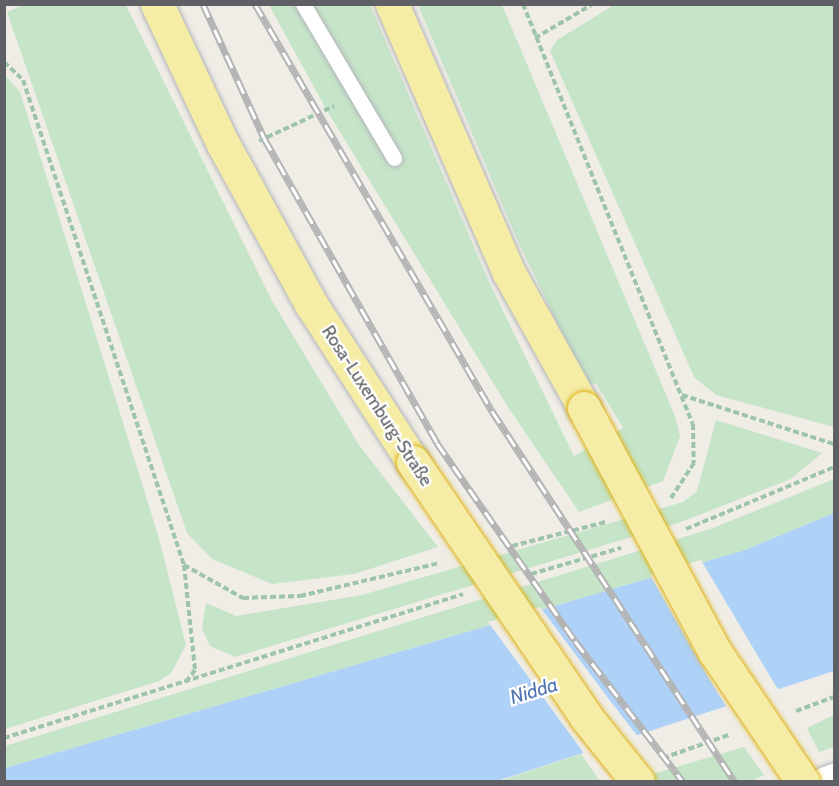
<!DOCTYPE html>
<meta charset="utf-8">
<style>
body{margin:0}
#map{position:relative;width:839px;height:786px;overflow:hidden;background:#efede6;font-family:Cabin,sans-serif}
div>[style]{position:absolute}
[style*='--x']{left:calc(var(--x)*1px);top:calc(var(--y)*1px);width:calc(var(--w)*1px);rotate:calc(var(--a)*1deg)}
.green>*{inset:0;background:#c5e4c8}
.water>*{inset:0;background:#aed1f7}
.pier>*{inset:0;background:#efede6}
.path>*{height:4px;margin-top:-2px;transform-origin:0;background:repeating-linear-gradient(90deg,#9fc4ad 0 6px,transparent 0 9px)}
.roads{filter:drop-shadow(0 0 2px #b3b5ba) drop-shadow(0 0 2px #b3b5ba)}
.service>*{height:15px;margin:-7.5px;padding:0 7.5px;transform-origin:7.5px;border-radius:7.5px;background:#fff}
.minor>*{height:30px;margin:-15px;padding:0 15px;transform-origin:15px;border-radius:15px;background:#fff}
.trunk>*{height:33px;margin:-16.5px;padding:0 16.5px;transform-origin:16.5px;border-radius:16.5px;background:#f5eca6}
.rail>*{height:7px;margin-top:-3.5px;transform-origin:0;background:repeating-linear-gradient(90deg,#fff 0 14px,#b4b4b5 0 28px);box-sizing:border-box;border-block:2px solid #b4b4b5}
.bridges{filter:drop-shadow(0 0 2px #dfb216) drop-shadow(0 0 2px #dfb216)}
.trunk-bridge>*{height:33px;margin:-16.5px;padding:0 16.5px;transform-origin:16.5px;border-radius:16.5px;background:#f5eca6}
span{translate:-50% -50%;white-space:nowrap;text-align:center;line-height:1.15;-webkit-text-stroke:4.5px #fff;paint-order:stroke}
.street-label{font-size:18px;color:#5e6065}
.water-label{font-size:20px;color:#4f76b1;font-style:italic}
.frame{position:absolute;inset:0;border:6px solid #5e6065;pointer-events:none}
</style>
<div id="map">
<div class="green">
<div style="clip-path:polygon(25px 4px,126px 5px,271px 299px,359px 445px,438px 547px,354px 574px,272px 584px,212px 559px,187px 533px,7px 12px)"></div>
<div style="clip-path:polygon(269px 5px,370px 5px,489px 282px,574px 456px,623px 428px,596px 383px,587px 385px,517px 239px,418px 5px,502px 5px,675px 416px,680px 436px,663px 481px,579px 512px,506px 404px,326px 109px)"></div>
<div style="clip-path:polygon(614px 5px,834px 5px,834px 427px,716px 395px,694px 377px,550px 51px,557px 40px)"></div>
<div style="clip-path:polygon(4px 74px,20px 92px,158px 535px,186px 645px,171px 673px,159px 681px,5px 729px)"></div>
<div style="clip-path:polygon(716px 420px,822px 453px,791px 479px,681px 522px,235px 657px,210px 646px,202px 628px,206px 603px,236px 616px,362px 595px,683px 502px,697px 491px)"></div>
<div style="clip-path:polygon(834px 479px,834px 513px,745px 550px,5px 768px,5px 746px,713px 528px)"></div>
<div style="clip-path:polygon(834px 715px,834px 747px,819px 752px,807px 728px)"></div>
<div style="clip-path:polygon(744px 747px,764px 775px,750px 782px,625px 782px)"></div>
<div style="clip-path:polygon(581px 754px,600px 781px,497px 782px)"></div>
</div>
<div class="water">
<div style="clip-path:polygon(834px 513px,834px 671px,497px 781px,5px 782px,5px 768px,745px 550px)"></div>
</div>
<div class="pier">
<div style="clip-path:polygon(701px 560px,771px 678px,780px 692px,728px 709px,714px 687px,650px 575px)"></div>
<div style="clip-path:polygon(540px 607px,608px 698px,639px 738px,586px 756px,488px 622px)"></div>
</div>
<div class="path">
<div style="--x:523;--y:4;--w:453;--a:68"></div>
<div style="--x:693;--y:424;--w:39;--a:89"></div>
<div style="--x:694;--y:463;--w:42;--a:123.3"></div>
<div style="--x:535;--y:38;--w:67;--a:-30.4"></div>
<div style="--x:4;--y:62;--w:26;--a:43"></div>
<div style="--x:23;--y:80;--w:511;--a:71.64"></div>
<div style="--x:184;--y:565;--w:106;--a:84"></div>
<div style="--x:195;--y:670;--w:15;--a:127"></div>
<div style="--x:259;--y:141;--w:83;--a:-25"></div>
<div style="--x:682;--y:395;--w:160;--a:17.9"></div>
<div style="--x:686;--y:529;--w:160;--a:-22.7"></div>
<div style="--x:512;--y:546;--w:97;--a:-14.3"></div>
<div style="--x:184;--y:565;--w:68;--a:29.2"></div>
<div style="--x:243;--y:598;--w:57;--a:-2"></div>
<div style="--x:300;--y:596;--w:144;--a:-13.3"></div>
<div style="--x:531;--y:574;--w:94;--a:-16.1"></div>
<div style="--x:796;--y:711;--w:40;--a:-20.2"></div>
<div style="--x:4;--y:738;--w:481;--a:-17.4"></div>
<div style="--x:663;--y:758;--w:70;--a:-19.2"></div>
</div>
<div class="roads">
<div class="service">
<div style="--x:303;--y:4;--w:179;--a:59.4"></div>
</div>
<div class="minor">
<div style="--x:826;--y:782;--w:9;--a:-21"></div>
</div>
<div class="trunk">
<div style="--x:157;--y:4;--w:155;--a:64.8"></div>
<div style="--x:223;--y:144;--w:183;--a:61.2"></div>
<div style="--x:311;--y:304;--w:188;--a:57.2"></div>
<div style="--x:392;--y:4;--w:293;--a:66.5"></div>
<div style="--x:509;--y:273;--w:154;--a:60.9"></div>
</div>
</div>
<div class="rail">
<div style="--x:203;--y:4;--w:147;--a:65.5"></div>
<div style="--x:264;--y:138;--w:351;--a:60.4"></div>
<div style="--x:437;--y:443;--w:241;--a:55.1"></div>
<div style="--x:575;--y:641;--w:178;--a:52.5"></div>
<div style="--x:255;--y:4;--w:471;--a:59.8"></div>
<div style="--x:492;--y:411;--w:443;--a:56.8"></div>
</div>
<div class="bridges">
<div class="trunk-bridge">
<div style="--x:584;--y:408;--w:277;--a:61.8"></div>
<div style="--x:715;--y:652;--w:157;--a:55.9"></div>
<div style="--x:413;--y:462;--w:308;--a:55.8"></div>
<div style="--x:586;--y:717;--w:83;--a:51.3"></div>
</div>
</div>
<div class="street-label">
<span style="left:377px;top:406px;rotate:57deg">Rosa-Luxemburg-Straße</span>
</div>
<div class="water-label">
<span style="left:534px;top:691px;rotate:-17deg">Nidda</span>
</div>
<div class="frame"></div>
</div>
